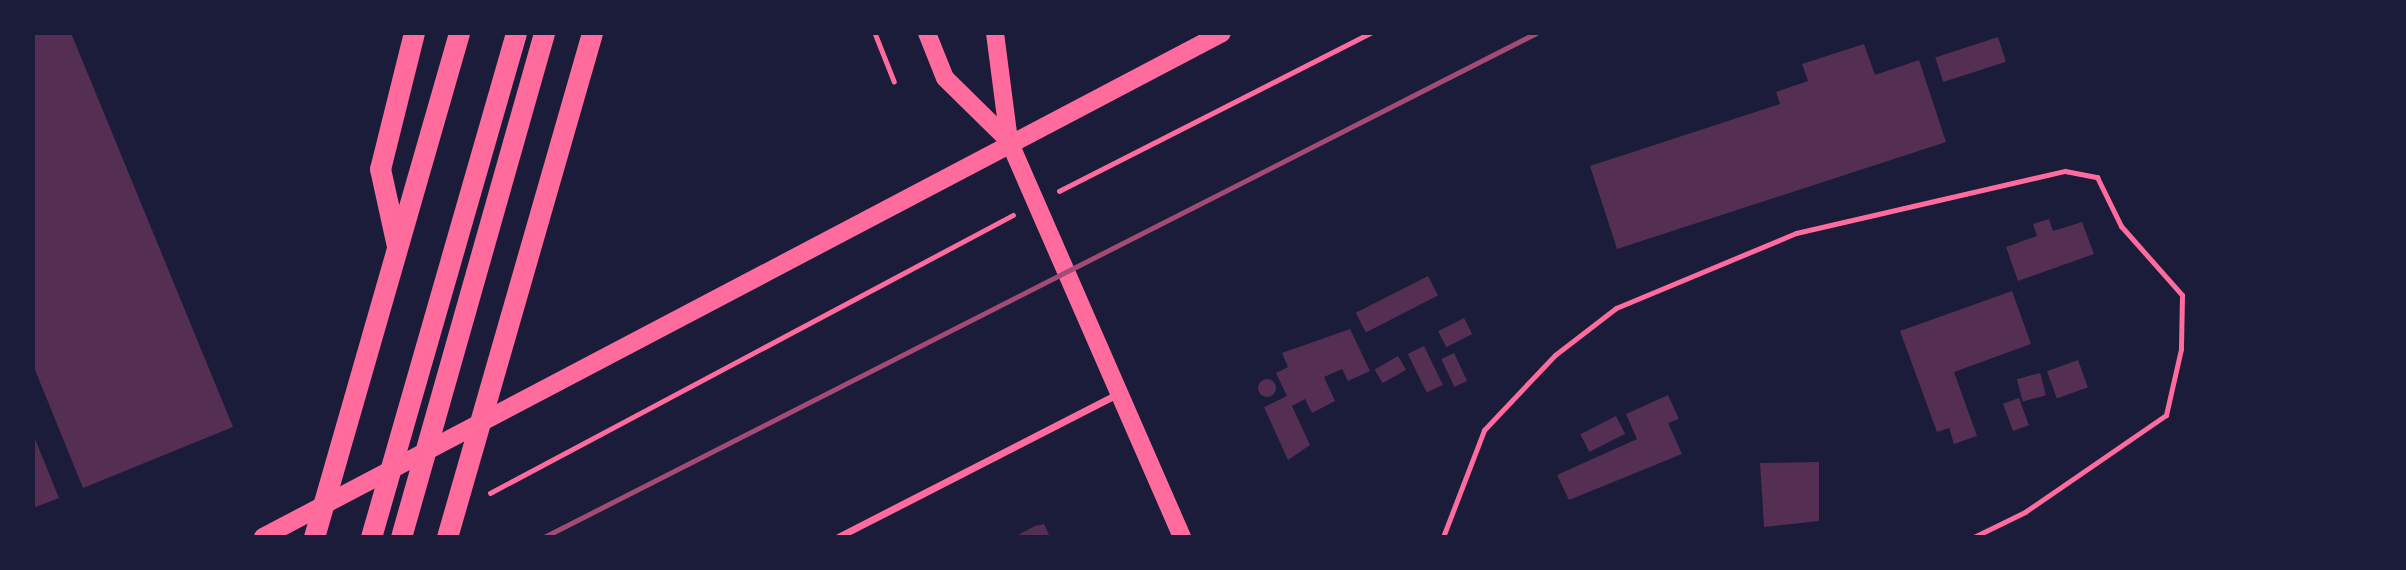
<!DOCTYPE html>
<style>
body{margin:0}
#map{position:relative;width:2406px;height:570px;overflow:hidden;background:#1b1b3a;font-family:"Fira Sans",sans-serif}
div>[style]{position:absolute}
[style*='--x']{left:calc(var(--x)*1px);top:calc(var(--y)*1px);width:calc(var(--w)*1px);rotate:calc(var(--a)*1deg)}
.building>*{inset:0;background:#542f53;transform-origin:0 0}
.round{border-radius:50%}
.path>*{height:4.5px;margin:-2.25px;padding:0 2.25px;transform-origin:2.25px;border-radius:2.25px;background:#ff6b9d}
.service>*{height:5px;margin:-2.5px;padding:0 2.5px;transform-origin:2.5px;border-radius:2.5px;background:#ff6b9d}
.minor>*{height:7px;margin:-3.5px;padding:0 3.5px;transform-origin:3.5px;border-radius:3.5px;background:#ff6b9d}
.primary>*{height:18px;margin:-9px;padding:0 9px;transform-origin:9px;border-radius:9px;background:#ff6b9d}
.motorway>*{height:21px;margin:-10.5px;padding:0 10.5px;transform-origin:10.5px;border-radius:10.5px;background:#ff6b9d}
.rail>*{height:5px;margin:-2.5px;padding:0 2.5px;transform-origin:2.5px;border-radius:2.5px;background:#a44b75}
span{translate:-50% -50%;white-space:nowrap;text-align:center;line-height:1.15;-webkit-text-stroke:5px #1b1b3a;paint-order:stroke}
.frame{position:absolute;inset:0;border:35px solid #1b1b3a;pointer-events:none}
</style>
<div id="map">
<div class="building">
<div style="clip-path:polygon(33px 33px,71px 33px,233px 427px,83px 488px,33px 365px)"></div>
<div style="left:1998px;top:37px;width:26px;height:66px;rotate:72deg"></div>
<div style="clip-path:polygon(1864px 44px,1875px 75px,1919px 60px,1946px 142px,1617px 249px,1590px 166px,1780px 104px,1776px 92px,1808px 81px,1802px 64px)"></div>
<div style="clip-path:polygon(2049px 219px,2053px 231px,2082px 222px,2094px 254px,2018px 281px,2006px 247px,2037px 236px,2033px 224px)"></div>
<div style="left:1428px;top:276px;width:22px;height:81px;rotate:63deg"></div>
<div style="clip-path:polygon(2012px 291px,2031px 344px,1954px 372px,1977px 436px,1954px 444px,1949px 428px,1937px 432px,1900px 331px)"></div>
<div style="left:1464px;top:318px;width:18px;height:29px;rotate:63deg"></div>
<div style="clip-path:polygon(1350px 329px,1370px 371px,1348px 381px,1342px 369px,1324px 377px,1335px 401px,1312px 413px,1305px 399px,1292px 406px,1310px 445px,1288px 460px,1264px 407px,1287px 396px,1276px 373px,1288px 367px,1282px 353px)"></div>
<div style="left:1424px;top:346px;width:43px;height:18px;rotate:64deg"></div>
<div style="left:1454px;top:353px;width:31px;height:14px;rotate:65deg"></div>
<div style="left:1398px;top:356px;width:16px;height:27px;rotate:60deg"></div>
<div style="left:2078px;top:360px;width:29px;height:33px;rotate:70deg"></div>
<div style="left:2040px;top:373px;width:23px;height:24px;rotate:75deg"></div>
<div class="round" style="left:1258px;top:379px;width:18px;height:18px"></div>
<div style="clip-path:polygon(1668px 395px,1679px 419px,1668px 423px,1682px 454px,1569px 500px,1557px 475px,1637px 439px,1626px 414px)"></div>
<div style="left:2019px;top:398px;width:29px;height:17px;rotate:70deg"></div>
<div style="left:1616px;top:416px;width:20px;height:40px;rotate:63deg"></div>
<div style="clip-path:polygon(33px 434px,59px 498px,33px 508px)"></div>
<div style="clip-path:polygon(1819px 462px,1819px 521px,1764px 527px,1760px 463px)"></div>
<div style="clip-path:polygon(1044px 524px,1050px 537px,1014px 537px,1035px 526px)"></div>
</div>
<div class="path">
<div style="--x:875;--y:33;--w:52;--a:68.4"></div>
<div style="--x:1059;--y:191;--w:349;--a:-26.9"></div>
<div style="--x:490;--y:493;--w:592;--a:-27.99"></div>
</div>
<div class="service">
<div style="--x:1443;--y:537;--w:115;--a:-69"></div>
<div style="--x:1484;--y:430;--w:103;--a:-46.6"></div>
<div style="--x:1555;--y:355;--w:77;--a:-37.6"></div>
<div style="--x:1616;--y:308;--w:195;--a:-22.6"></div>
<div style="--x:1796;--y:233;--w:276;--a:-13"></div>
<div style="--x:2065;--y:171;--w:33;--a:11"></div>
<div style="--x:2097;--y:177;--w:55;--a:63.9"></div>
<div style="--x:2121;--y:226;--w:92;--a:48.5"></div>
<div style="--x:2182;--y:295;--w:54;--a:91.1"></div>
<div style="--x:2181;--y:349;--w:68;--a:102.8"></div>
<div style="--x:2166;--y:415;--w:171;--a:145.5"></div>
<div style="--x:2025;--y:512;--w:57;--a:153.9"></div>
</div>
<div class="minor">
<div style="--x:838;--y:537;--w:314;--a:-27.1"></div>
</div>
<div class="primary">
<div style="--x:927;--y:33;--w:48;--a:68.2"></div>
<div style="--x:945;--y:78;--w:90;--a:44.5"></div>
<div style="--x:995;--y:33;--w:109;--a:82.6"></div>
<div style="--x:1009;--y:141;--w:432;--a:66.4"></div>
<div style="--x:263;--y:537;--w:1083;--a:-27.72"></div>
</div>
<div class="motorway">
<div style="--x:397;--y:246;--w:79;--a:-102.4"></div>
<div style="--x:380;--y:169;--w:140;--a:-76"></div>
<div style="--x:314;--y:537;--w:524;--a:-73.95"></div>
<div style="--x:371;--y:537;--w:524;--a:-73.95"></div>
<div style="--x:401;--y:537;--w:524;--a:-74.16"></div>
<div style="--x:447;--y:537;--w:524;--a:-73.95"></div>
</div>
<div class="rail">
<div style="--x:544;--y:537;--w:1113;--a:-26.93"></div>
</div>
<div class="frame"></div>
</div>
